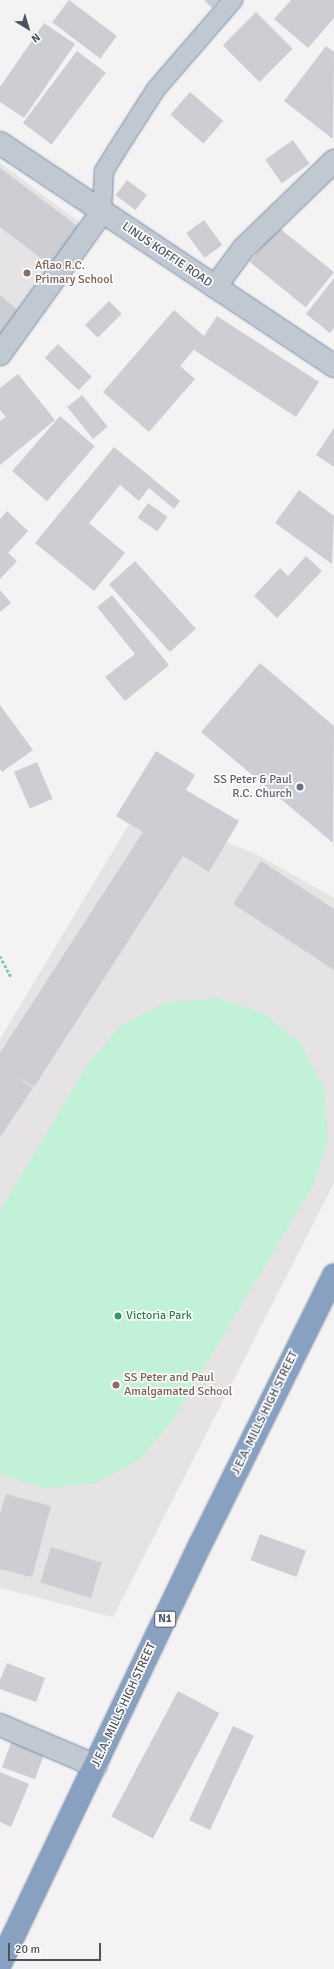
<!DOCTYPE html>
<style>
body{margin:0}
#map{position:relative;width:334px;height:1969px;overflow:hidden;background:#f4f2f2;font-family:Signika,sans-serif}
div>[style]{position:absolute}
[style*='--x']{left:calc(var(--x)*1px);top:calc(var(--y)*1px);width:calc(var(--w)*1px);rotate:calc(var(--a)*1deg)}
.education>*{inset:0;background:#e5e3e4}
.green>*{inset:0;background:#c1f1d7}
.building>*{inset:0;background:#ccced4;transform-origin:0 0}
.path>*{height:2.5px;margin-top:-1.25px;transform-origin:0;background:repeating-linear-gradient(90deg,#78d0aa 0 3px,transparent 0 5px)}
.roads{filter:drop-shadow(0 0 1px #748cad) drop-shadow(0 0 1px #748cad)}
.lane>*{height:18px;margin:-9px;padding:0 9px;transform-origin:9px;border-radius:9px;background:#c0c8d1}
.street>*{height:22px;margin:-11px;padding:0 11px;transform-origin:11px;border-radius:11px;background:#c0c8d1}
.highway>*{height:22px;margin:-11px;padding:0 11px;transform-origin:11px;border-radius:11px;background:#89a1c1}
.dots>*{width:11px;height:11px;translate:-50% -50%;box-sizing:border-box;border:2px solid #fff;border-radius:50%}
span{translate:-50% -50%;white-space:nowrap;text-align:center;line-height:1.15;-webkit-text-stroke:3.5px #fff;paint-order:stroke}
.shield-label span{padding:1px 3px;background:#fff;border:1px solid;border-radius:3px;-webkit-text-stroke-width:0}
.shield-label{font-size:11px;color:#495460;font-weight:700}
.street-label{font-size:12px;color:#495460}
.education-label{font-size:12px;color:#785e54}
.left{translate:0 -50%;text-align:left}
.worship-label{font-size:12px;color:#5b616d}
.right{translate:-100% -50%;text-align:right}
.leisure-label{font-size:12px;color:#27864d}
.north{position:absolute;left:8px;top:8px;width:40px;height:40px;-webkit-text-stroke:3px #fff;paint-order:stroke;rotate:142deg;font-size:11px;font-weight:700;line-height:16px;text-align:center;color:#495460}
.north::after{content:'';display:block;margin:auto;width:14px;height:18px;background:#495460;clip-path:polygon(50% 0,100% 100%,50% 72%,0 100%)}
.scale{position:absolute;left:8px;top:1943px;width:93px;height:18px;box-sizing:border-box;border:2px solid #495460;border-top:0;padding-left:5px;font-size:12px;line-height:14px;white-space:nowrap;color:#495460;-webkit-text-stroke:3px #fff;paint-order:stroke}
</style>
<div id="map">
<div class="education">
<div style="clip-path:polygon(0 163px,86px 227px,0 347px)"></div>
<div style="clip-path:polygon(140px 806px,260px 856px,334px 898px,334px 1183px,113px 1617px,0 1588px,0 1039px)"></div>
</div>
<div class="green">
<div style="clip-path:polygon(214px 998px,262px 1012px,301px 1044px,324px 1089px,328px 1139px,313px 1186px,172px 1421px,139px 1460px,95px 1483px,45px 1488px,0 1474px,0 1211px,88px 1064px,120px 1026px,165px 1003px)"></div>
</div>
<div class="building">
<div style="left:69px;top:0;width:60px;height:28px;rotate:37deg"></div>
<div style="clip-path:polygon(204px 0,220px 0,212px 8px)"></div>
<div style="clip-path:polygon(291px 0,334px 0,334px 18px,308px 48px,274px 19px)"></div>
<div style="left:256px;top:12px;width:52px;height:47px;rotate:45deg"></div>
<div style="clip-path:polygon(44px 23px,75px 44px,24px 118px,0 102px,0 87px)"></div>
<div style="clip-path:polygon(326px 46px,334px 52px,333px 139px,284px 101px)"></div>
<div style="left:77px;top:51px;width:36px;height:90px;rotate:37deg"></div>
<div style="left:190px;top:92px;width:44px;height:30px;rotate:41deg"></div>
<div style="left:293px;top:140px;width:29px;height:34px;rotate:55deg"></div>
<div style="clip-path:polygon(0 168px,80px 228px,51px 266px,0 227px)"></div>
<div style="left:127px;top:180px;width:25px;height:19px;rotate:37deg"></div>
<div style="left:204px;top:220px;width:31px;height:22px;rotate:54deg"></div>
<div style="left:278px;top:227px;width:72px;height:45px;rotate:39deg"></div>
<div style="clip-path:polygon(334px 278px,334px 328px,330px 333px,306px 314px)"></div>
<div style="clip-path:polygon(0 295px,26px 317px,0 347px)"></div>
<div style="left:109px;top:301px;width:18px;height:34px;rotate:45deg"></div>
<div style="clip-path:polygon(174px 310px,204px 336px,217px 316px,319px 382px,296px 417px,194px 350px,198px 345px,180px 366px,195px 379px,149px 432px,103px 392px)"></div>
<div style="left:58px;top:344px;width:47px;height:19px;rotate:44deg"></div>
<div style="clip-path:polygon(18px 374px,55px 420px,0 465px,0 421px,6px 417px,0 410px,0 388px)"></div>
<div style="left:82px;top:395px;width:41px;height:19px;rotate:51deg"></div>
<div style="left:60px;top:416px;width:46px;height:73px;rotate:41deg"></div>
<div style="clip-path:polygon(334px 428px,334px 467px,316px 455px)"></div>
<div style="clip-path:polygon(114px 447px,180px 501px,174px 509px,149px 488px,139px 501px,120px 485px,89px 523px,125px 553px,94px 591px,35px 543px)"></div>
<div style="clip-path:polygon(299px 490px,334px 516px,332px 564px,275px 523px)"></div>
<div style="left:148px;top:503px;width:24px;height:18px;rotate:35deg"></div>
<div style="clip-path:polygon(7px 511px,28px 531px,8px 553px,17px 561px,0 579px,0 519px)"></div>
<div style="clip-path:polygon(306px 556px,322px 571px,277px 618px,254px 596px,280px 568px,288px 576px)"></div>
<div style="left:135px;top:561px;width:91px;height:35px;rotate:48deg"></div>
<div style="clip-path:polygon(0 590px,11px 603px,0 612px)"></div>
<div style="clip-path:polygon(112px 595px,169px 665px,125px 701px,105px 677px,135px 654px,97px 607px)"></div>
<div style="clip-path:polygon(260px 663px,334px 726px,333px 843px,201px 732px)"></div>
<div style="clip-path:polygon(0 705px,33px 750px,2px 772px,0 769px)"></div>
<div style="clip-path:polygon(156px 751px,195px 775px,186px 790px,239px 821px,209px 872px,183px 856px,34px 1087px,11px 1073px,33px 1088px,0 1137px,0 1053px,143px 832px,116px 816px)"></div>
<div style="left:37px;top:762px;width:40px;height:25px;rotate:67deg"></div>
<div style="clip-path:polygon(261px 861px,334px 909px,334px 970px,233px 904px)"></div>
<div style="clip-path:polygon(6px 1494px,51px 1506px,32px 1577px,0 1569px,0 1514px)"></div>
<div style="left:260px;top:1534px;width:49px;height:28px;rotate:20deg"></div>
<div style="left:51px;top:1547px;width:53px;height:37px;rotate:17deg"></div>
<div style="clip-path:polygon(7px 1663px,45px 1678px,36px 1702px,0 1689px,0 1680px)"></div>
<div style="left:178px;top:1691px;width:47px;height:142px;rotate:28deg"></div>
<div style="left:233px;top:1726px;width:23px;height:104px;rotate:25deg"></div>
<div style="left:12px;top:1740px;width:35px;height:29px;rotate:20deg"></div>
<div style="clip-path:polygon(0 1772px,29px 1784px,11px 1827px,0 1822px)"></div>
</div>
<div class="path">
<div style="--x:0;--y:956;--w:24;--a:62"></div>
</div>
<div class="roads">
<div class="lane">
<div style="--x:102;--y:212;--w:41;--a:-87.2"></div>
<div style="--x:104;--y:171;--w:25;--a:-58"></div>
<div style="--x:117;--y:150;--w:72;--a:-57.4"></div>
<div style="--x:156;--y:89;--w:118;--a:-49.1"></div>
</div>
<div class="street">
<div style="--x:0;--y:143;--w:402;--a:33.7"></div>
<div style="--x:215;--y:287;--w:47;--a:-53.6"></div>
<div style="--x:243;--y:249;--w:127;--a:-44"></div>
<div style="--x:0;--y:354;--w:175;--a:-54.3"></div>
<div style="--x:0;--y:1725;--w:104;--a:23.1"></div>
</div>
<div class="highway">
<div style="--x:0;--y:1964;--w:464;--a:-64.5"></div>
<div style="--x:200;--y:1545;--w:301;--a:-63.6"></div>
</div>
</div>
<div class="dots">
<div style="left:27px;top:273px;background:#8d6e63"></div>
<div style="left:300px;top:787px;background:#6b7280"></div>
<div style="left:118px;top:1316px;background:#2e9e5b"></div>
<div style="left:116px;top:1385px;background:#8d6e63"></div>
</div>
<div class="shield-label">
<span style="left:165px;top:1619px">N1</span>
</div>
<div class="street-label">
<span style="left:167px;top:255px;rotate:34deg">LINUS KOFFIE ROAD</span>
<span style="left:265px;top:1413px;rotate:-64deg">J.E.A. MILLS HIGH STREET</span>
<span style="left:124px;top:1705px;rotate:-65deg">J.E.A. MILLS HIGH STREET</span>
</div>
<div class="education-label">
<span class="left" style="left:35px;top:273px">Aflao R.C.<br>Primary School</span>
<span class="left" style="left:124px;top:1385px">SS Peter and Paul<br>Amalgamated School</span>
</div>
<div class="worship-label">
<span class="right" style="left:292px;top:787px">SS Peter &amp; Paul<br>R.C. Church</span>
</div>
<div class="leisure-label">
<span class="left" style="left:126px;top:1316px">Victoria Park</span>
</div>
<div class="north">N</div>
<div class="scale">20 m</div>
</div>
